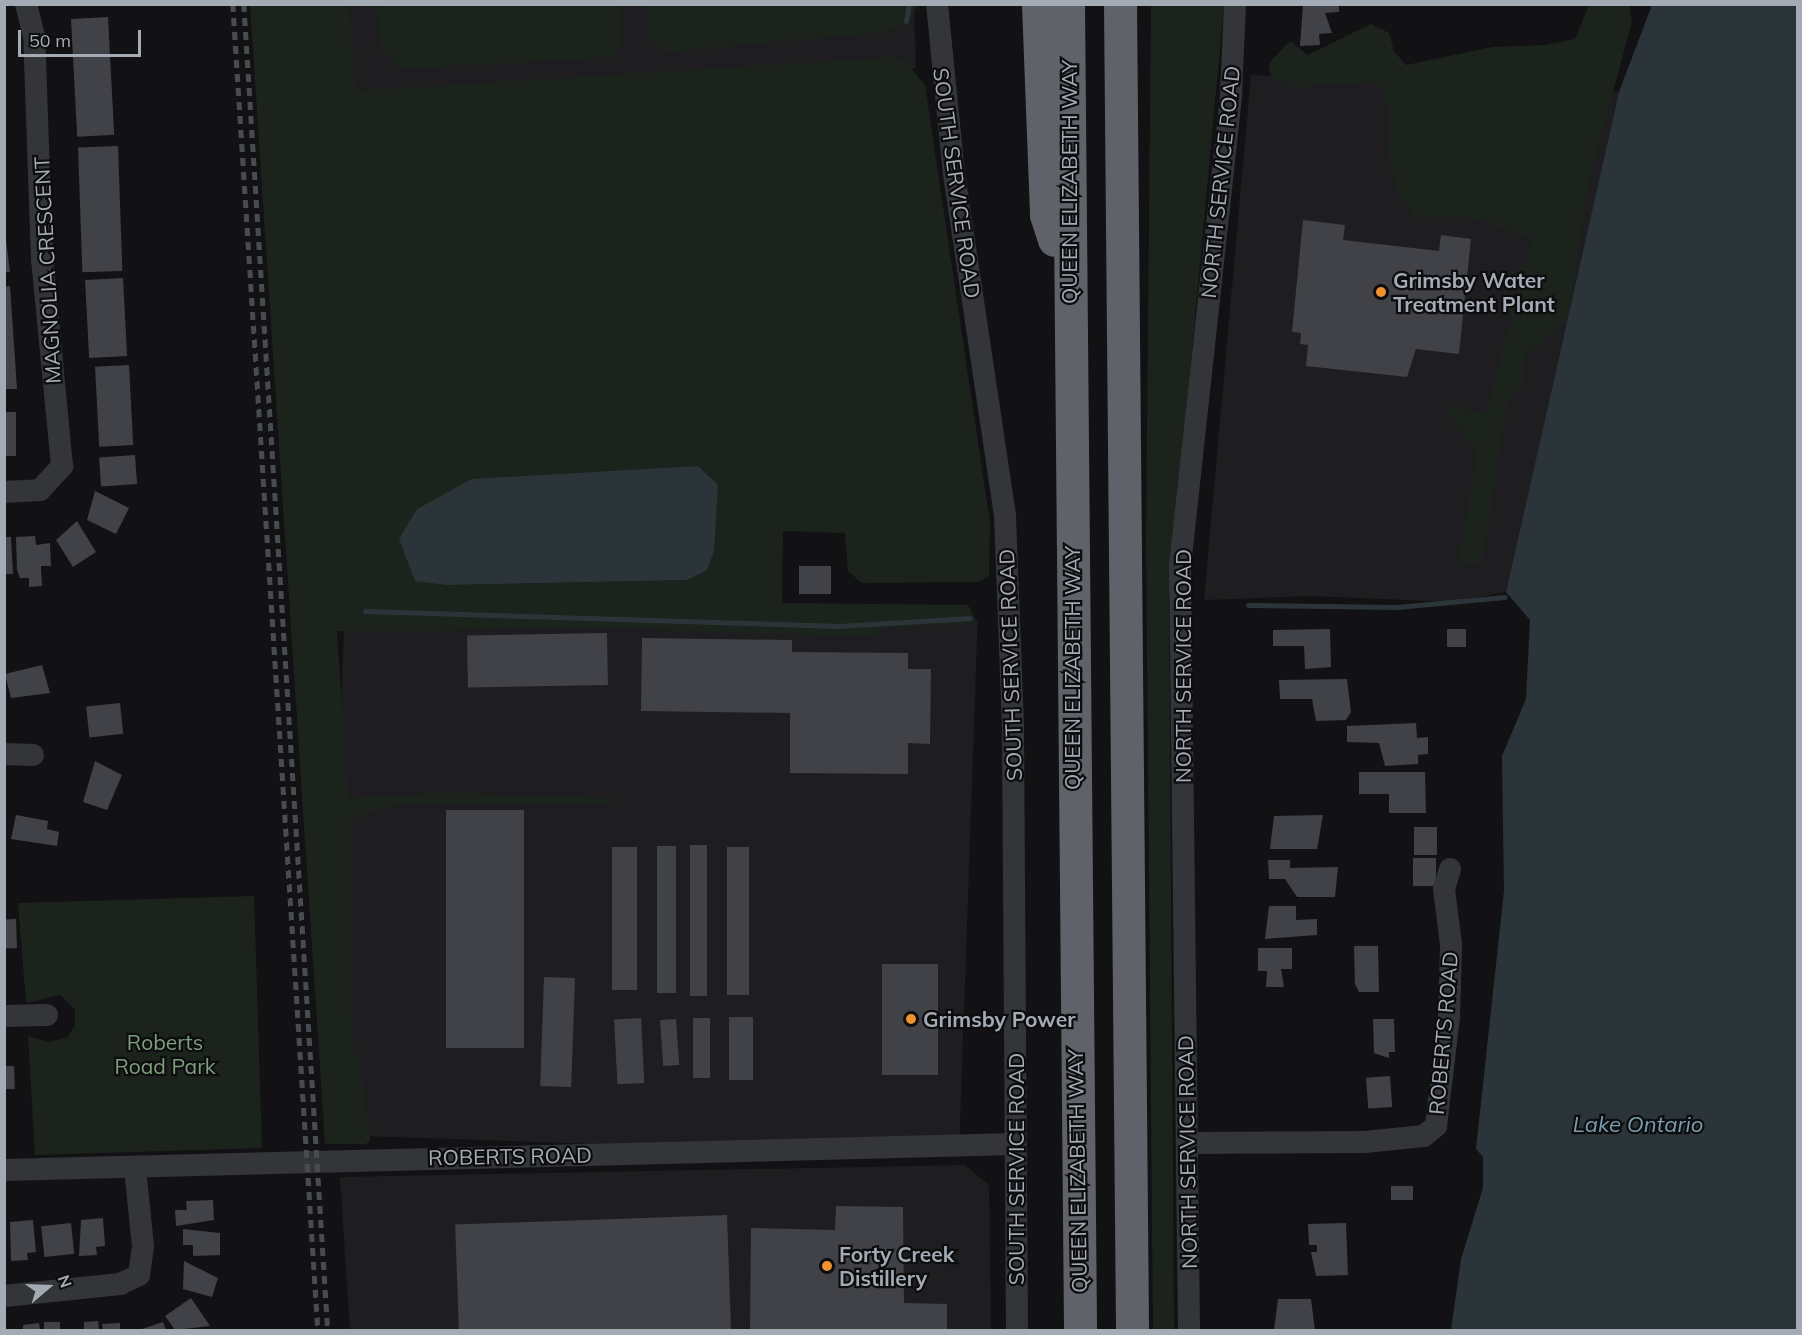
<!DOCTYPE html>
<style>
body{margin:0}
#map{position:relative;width:1802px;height:1335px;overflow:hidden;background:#121214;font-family:Mulish,sans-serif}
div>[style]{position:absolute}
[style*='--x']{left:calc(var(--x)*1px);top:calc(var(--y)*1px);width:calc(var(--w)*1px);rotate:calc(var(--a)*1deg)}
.built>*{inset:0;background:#1e1e21;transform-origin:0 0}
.green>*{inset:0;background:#1c231c}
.water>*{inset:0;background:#2b3539}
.stream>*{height:5px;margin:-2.5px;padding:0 2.5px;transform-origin:2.5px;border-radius:2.5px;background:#2b3539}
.building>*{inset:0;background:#414247;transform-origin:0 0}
.minor>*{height:22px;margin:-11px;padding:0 11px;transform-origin:11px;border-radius:11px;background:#333538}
.highway>*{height:33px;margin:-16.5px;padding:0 16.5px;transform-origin:16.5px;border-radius:16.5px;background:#5f6369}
.rail>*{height:4.5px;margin-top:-2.25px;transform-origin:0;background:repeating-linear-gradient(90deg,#484b4f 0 8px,transparent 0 14px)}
.dots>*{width:16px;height:16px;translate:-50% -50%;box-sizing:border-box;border:3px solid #0d0d0f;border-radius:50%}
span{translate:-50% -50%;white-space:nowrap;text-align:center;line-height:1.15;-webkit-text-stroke:4.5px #0d0d0f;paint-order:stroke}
.street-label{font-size:21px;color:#a4abb4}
.poi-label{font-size:21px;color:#a4abb4;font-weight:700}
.left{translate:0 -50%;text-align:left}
.park-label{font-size:21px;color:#7e9f7b}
.water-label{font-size:22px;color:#7a9eaf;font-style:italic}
.frame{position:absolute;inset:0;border:6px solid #a4abb4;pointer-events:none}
.north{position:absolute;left:18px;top:1257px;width:60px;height:60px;-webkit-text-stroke:4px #0d0d0f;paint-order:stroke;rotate:71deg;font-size:16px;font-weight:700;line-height:24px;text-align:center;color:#a4abb4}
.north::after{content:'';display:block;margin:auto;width:21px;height:27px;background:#a4abb4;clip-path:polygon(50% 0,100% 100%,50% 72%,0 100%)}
.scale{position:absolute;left:18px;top:30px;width:123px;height:27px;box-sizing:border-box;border:3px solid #a4abb4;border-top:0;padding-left:8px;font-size:18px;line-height:21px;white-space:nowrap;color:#a4abb4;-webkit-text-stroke:4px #0d0d0f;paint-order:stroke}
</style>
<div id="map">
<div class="built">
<div style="clip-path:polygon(340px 5px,914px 5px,916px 68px,346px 106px)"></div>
<div style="clip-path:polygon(1251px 75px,1619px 92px,1506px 592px,1453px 602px,1312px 596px,1204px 600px)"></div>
<div style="left:345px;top:599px;width:633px;height:536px;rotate:2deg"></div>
<div style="clip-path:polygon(965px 1165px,989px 1185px,991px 1330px,350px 1330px,340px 1177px)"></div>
</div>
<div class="green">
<div style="clip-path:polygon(evenodd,250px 5px,349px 5px,355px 91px,896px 57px,906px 62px,925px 85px,990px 523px,989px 576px,978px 582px,862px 583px,848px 571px,845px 533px,783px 531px,782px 603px,968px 605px,976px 621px,966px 624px,883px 627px,874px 637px,617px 628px,337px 631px,348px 798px,443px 793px,610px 798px,609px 805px,393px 805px,351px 818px,352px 1044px,354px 1056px,359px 1057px,370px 1140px,366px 1144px,325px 1144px,250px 5px,698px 466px,706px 571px,687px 580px,447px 585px,640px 471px,698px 466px)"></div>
<div style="clip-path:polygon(377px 5px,620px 5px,622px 47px,615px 57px,404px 69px,380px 48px)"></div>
<div style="clip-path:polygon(645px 5px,645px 4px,918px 5px,908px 20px,885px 32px,665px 52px,650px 41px)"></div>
<div style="clip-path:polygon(1151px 5px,1224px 5px,1169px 598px,1174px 1330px,1153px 1330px,1146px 541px)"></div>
<div style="clip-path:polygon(1589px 5px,1629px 5px,1632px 22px,1588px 184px,1568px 320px,1525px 355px,1522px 385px,1507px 401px,1484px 552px,1480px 564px,1457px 567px,1478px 453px,1446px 413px,1452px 406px,1486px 415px,1532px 238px,1473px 218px,1417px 218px,1399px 196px,1387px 153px,1389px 109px,1382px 90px,1374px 82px,1292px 87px,1270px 75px,1269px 63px,1290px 41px,1308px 55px,1371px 24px,1389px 33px,1394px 51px,1406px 65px,1493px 47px,1545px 45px,1575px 39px)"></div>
<div style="clip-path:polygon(254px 896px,262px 1148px,35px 1155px,28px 1036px,48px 1042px,67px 1038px,75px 1026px,75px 1009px,60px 995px,26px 1003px,18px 903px)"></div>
</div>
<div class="water">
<div style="clip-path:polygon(1652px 5px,1797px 5px,1797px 1330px,1451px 1330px,1461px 1259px,1483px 1188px,1483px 1157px,1476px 1149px,1504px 891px,1502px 756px,1526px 699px,1530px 620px,1506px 592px,1619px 92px)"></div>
<div style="clip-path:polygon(698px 466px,718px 485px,714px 552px,706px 571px,687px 580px,447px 585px,415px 581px,399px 539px,417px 509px,472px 479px)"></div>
</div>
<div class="stream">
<div style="--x:906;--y:21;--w:17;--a:-80"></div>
<div style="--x:1248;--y:605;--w:149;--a:0.8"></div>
<div style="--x:1397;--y:607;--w:108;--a:-5.3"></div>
<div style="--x:365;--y:611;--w:474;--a:1.8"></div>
<div style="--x:839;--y:626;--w:131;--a:-3.5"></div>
</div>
<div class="building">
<div style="clip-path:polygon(1303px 4px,1339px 4px,1339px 12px,1325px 13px,1332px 33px,1319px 34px,1320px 45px,1300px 46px)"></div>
<div style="left:108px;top:17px;width:118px;height:37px;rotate:87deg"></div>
<div style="left:118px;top:146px;width:125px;height:40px;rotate:88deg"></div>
<div style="clip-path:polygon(1303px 220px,1345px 225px,1343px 240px,1439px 251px,1441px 235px,1471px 239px,1459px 354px,1416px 349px,1407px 377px,1306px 366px,1308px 345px,1300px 344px,1301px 333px,1292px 332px)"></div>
<div style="clip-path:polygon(4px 223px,10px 272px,4px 272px)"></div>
<div style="left:123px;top:278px;width:78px;height:38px;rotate:87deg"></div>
<div style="clip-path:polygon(10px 286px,17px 389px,4px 389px,4px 287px)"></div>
<div style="left:129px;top:365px;width:80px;height:34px;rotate:87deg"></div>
<div style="left:4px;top:412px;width:12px;height:44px"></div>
<div style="left:135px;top:455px;width:29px;height:36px;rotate:86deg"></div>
<div style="clip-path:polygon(95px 491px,129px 508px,116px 534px,87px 520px)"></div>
<div style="clip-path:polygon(77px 521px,96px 552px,73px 567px,56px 540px)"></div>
<div style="clip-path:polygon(35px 536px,36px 545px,50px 543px,51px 566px,41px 566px,42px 586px,29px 587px,29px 578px,20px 578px,17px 570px,16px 537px)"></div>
<div style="clip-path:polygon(4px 537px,11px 537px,13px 574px,4px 574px)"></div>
<div style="left:831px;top:566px;width:28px;height:32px;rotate:90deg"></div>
<div style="clip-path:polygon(1330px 629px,1331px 667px,1305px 669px,1304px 646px,1273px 646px,1273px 630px)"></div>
<div style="left:1447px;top:629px;width:19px;height:18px"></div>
<div style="left:607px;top:633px;width:52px;height:140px;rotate:89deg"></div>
<div style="clip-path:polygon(642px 638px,792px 640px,792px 652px,908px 653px,908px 669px,931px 669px,930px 744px,908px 743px,908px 774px,790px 773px,790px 713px,641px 711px)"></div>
<div style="clip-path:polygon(42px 665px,50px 693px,11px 698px,5px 674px)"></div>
<div style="clip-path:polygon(1347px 679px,1351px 712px,1346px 720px,1316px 721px,1312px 699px,1280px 699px,1279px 680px)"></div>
<div style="left:120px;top:703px;width:31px;height:34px;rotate:84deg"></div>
<div style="clip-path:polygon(1416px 723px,1417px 738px,1428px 737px,1428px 754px,1418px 755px,1418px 764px,1385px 766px,1379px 743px,1347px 742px,1347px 726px)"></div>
<div style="clip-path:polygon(95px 761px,122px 775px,107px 810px,83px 802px)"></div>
<div style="clip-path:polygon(1359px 772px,1425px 772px,1426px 813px,1389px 813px,1389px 794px,1359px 794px)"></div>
<div style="left:446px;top:810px;width:78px;height:238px"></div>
<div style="clip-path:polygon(16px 815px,48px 821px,47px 829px,59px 832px,57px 846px,11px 839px)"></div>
<div style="clip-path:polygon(1323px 815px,1317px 849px,1270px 849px,1274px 816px)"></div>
<div style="left:1414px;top:827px;width:23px;height:28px"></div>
<div style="left:690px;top:845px;width:17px;height:151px"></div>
<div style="left:657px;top:846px;width:19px;height:147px"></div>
<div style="left:612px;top:847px;width:25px;height:143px"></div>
<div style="left:727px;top:847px;width:22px;height:148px"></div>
<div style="left:1436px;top:858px;width:28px;height:23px;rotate:90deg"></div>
<div style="clip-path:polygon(1268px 860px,1290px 860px,1290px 868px,1338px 867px,1335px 897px,1297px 897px,1285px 879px,1269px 879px)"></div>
<div style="clip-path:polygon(1269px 906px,1296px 906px,1296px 920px,1317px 919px,1317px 935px,1265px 939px)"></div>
<div style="left:16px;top:919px;width:29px;height:12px;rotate:88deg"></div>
<div style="clip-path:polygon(1354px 946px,1378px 946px,1379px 992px,1359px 992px,1355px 984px)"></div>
<div style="clip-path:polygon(1258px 948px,1292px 948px,1292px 969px,1281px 969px,1284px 987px,1266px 987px,1267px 971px,1258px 971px)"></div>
<div style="left:882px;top:964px;width:56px;height:111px"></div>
<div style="left:544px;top:977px;width:31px;height:109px;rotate:2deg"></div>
<div style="left:729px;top:1017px;width:24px;height:63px"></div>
<div style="left:641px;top:1018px;width:65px;height:27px;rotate:87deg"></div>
<div style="left:693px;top:1018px;width:17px;height:60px"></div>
<div style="left:676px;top:1019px;width:46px;height:16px;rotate:86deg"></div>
<div style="clip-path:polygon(1373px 1019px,1394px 1019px,1395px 1052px,1389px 1052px,1389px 1058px,1374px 1053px)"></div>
<div style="left:14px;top:1066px;width:23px;height:10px;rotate:88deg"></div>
<div style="left:1390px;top:1076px;width:31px;height:24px;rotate:86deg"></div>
<div style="left:1391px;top:1186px;width:22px;height:14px"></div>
<div style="clip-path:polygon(213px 1200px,214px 1220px,176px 1226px,175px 1210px,187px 1210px,186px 1201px)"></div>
<div style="clip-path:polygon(836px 1206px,903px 1207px,904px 1303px,947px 1304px,947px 1330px,750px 1330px,751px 1228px,835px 1230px)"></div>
<div style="left:727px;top:1215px;width:115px;height:272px;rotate:88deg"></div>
<div style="clip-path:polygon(103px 1218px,105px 1246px,96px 1247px,97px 1255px,79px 1256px,81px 1220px)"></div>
<div style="clip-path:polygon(33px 1220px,36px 1252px,27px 1253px,28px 1260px,11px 1261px,10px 1222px)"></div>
<div style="left:71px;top:1223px;width:31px;height:30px;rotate:84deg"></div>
<div style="clip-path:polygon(1346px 1223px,1348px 1275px,1316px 1276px,1311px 1252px,1317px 1252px,1317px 1245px,1309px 1245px,1308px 1224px)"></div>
<div style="clip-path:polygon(183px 1229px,220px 1233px,220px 1255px,193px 1256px,193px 1245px,183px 1245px)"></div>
<div style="clip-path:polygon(184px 1261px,218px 1278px,212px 1297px,183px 1289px)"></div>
<div style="clip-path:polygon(191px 1298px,210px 1326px,175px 1330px,165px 1316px)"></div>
<div style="clip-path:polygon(1278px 1299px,1311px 1299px,1315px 1330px,1274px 1330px)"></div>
<div style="clip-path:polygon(98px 1321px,99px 1330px,84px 1330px,84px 1322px)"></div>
<div style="left:60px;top:1322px;width:8px;height:16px;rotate:90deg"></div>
<div style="clip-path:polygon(163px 1322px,166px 1330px,139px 1330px)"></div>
<div style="clip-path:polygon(39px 1323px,40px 1330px,23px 1330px,23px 1325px)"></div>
<div style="clip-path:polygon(120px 1323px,120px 1330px,103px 1330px,102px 1324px)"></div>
</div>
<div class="minor">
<div style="--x:937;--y:4;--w:171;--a:84.3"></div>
<div style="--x:954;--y:174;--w:347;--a:81.5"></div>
<div style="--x:1005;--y:517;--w:212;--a:87.8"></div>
<div style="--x:1013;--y:729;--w:601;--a:89.62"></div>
<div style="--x:4;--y:492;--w:36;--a:-3"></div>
<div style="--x:40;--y:490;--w:33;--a:-47"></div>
<div style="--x:62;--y:466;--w:207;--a:-95.5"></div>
<div style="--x:42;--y:260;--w:224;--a:-92"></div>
<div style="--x:34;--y:36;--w:33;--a:-104"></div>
<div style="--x:4;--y:754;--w:29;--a:2"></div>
<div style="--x:4;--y:1016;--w:43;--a:-1.3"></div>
<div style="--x:1187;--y:1143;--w:178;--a:-0.3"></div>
<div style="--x:1365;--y:1142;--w:59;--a:-5.8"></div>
<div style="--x:1424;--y:1136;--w:16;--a:-40"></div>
<div style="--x:1436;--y:1126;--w:110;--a:-83.2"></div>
<div style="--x:1449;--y:1017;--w:73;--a:-88.4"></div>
<div style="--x:1451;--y:944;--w:55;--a:-97.3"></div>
<div style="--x:1444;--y:889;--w:21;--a:-73"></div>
<div style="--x:4;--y:1170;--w:1011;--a:-1.47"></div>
<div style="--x:4;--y:1296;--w:117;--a:-5.9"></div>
<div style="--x:120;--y:1284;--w:21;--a:-25"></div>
<div style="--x:139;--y:1275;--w:29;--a:-82"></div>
<div style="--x:143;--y:1246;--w:78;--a:-95.9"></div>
<div style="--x:1189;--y:1330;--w:764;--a:-90.67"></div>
<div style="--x:1180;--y:566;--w:476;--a:-83.8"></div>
<div style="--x:1231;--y:93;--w:89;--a:-87.4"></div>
</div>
<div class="highway">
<div style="--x:1038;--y:4;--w:211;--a:87.8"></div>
<div style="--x:1046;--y:215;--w:26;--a:72"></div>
<div style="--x:1068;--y:4;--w:1326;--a:89.48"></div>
<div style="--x:1120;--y:4;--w:1326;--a:89.48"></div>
</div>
<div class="rail">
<div style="--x:233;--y:4;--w:1329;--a:86.33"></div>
<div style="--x:244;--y:4;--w:1329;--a:86.38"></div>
</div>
<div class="dots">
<div style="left:1381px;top:292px;background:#ef932f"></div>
<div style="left:911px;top:1019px;background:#ef932f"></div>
<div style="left:827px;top:1266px;background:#ef932f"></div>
</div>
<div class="street-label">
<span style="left:1069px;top:182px;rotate:-90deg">QUEEN ELIZABETH WAY</span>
<span style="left:1220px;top:182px;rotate:-84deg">NORTH SERVICE ROAD</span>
<span style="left:957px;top:183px;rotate:82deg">SOUTH SERVICE ROAD</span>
<span style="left:47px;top:270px;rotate:-93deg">MAGNOLIA CRESCENT</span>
<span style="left:1010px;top:665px;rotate:-92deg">SOUTH SERVICE ROAD</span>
<span style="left:1183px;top:666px;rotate:-90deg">NORTH SERVICE ROAD</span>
<span style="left:1072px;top:668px;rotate:-90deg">QUEEN ELIZABETH WAY</span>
<span style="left:1443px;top:1033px;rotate:-85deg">ROBERTS ROAD</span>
<span style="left:1187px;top:1152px;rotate:-91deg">NORTH SERVICE ROAD</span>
<span style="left:510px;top:1156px;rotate:-1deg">ROBERTS ROAD</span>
<span style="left:1016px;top:1169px;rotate:-90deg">SOUTH SERVICE ROAD</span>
<span style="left:1077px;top:1171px;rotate:-91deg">QUEEN ELIZABETH WAY</span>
</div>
<div class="poi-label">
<span class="left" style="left:1393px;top:292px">Grimsby Water<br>Treatment Plant</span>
<span class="left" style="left:923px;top:1019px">Grimsby Power</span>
<span class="left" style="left:839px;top:1266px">Forty Creek<br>Distillery</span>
</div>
<div class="park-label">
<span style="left:165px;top:1054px">Roberts<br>Road Park</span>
</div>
<div class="water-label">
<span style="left:1638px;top:1125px">Lake Ontario</span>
</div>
<div class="frame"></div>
<div class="north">N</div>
<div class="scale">50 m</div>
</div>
